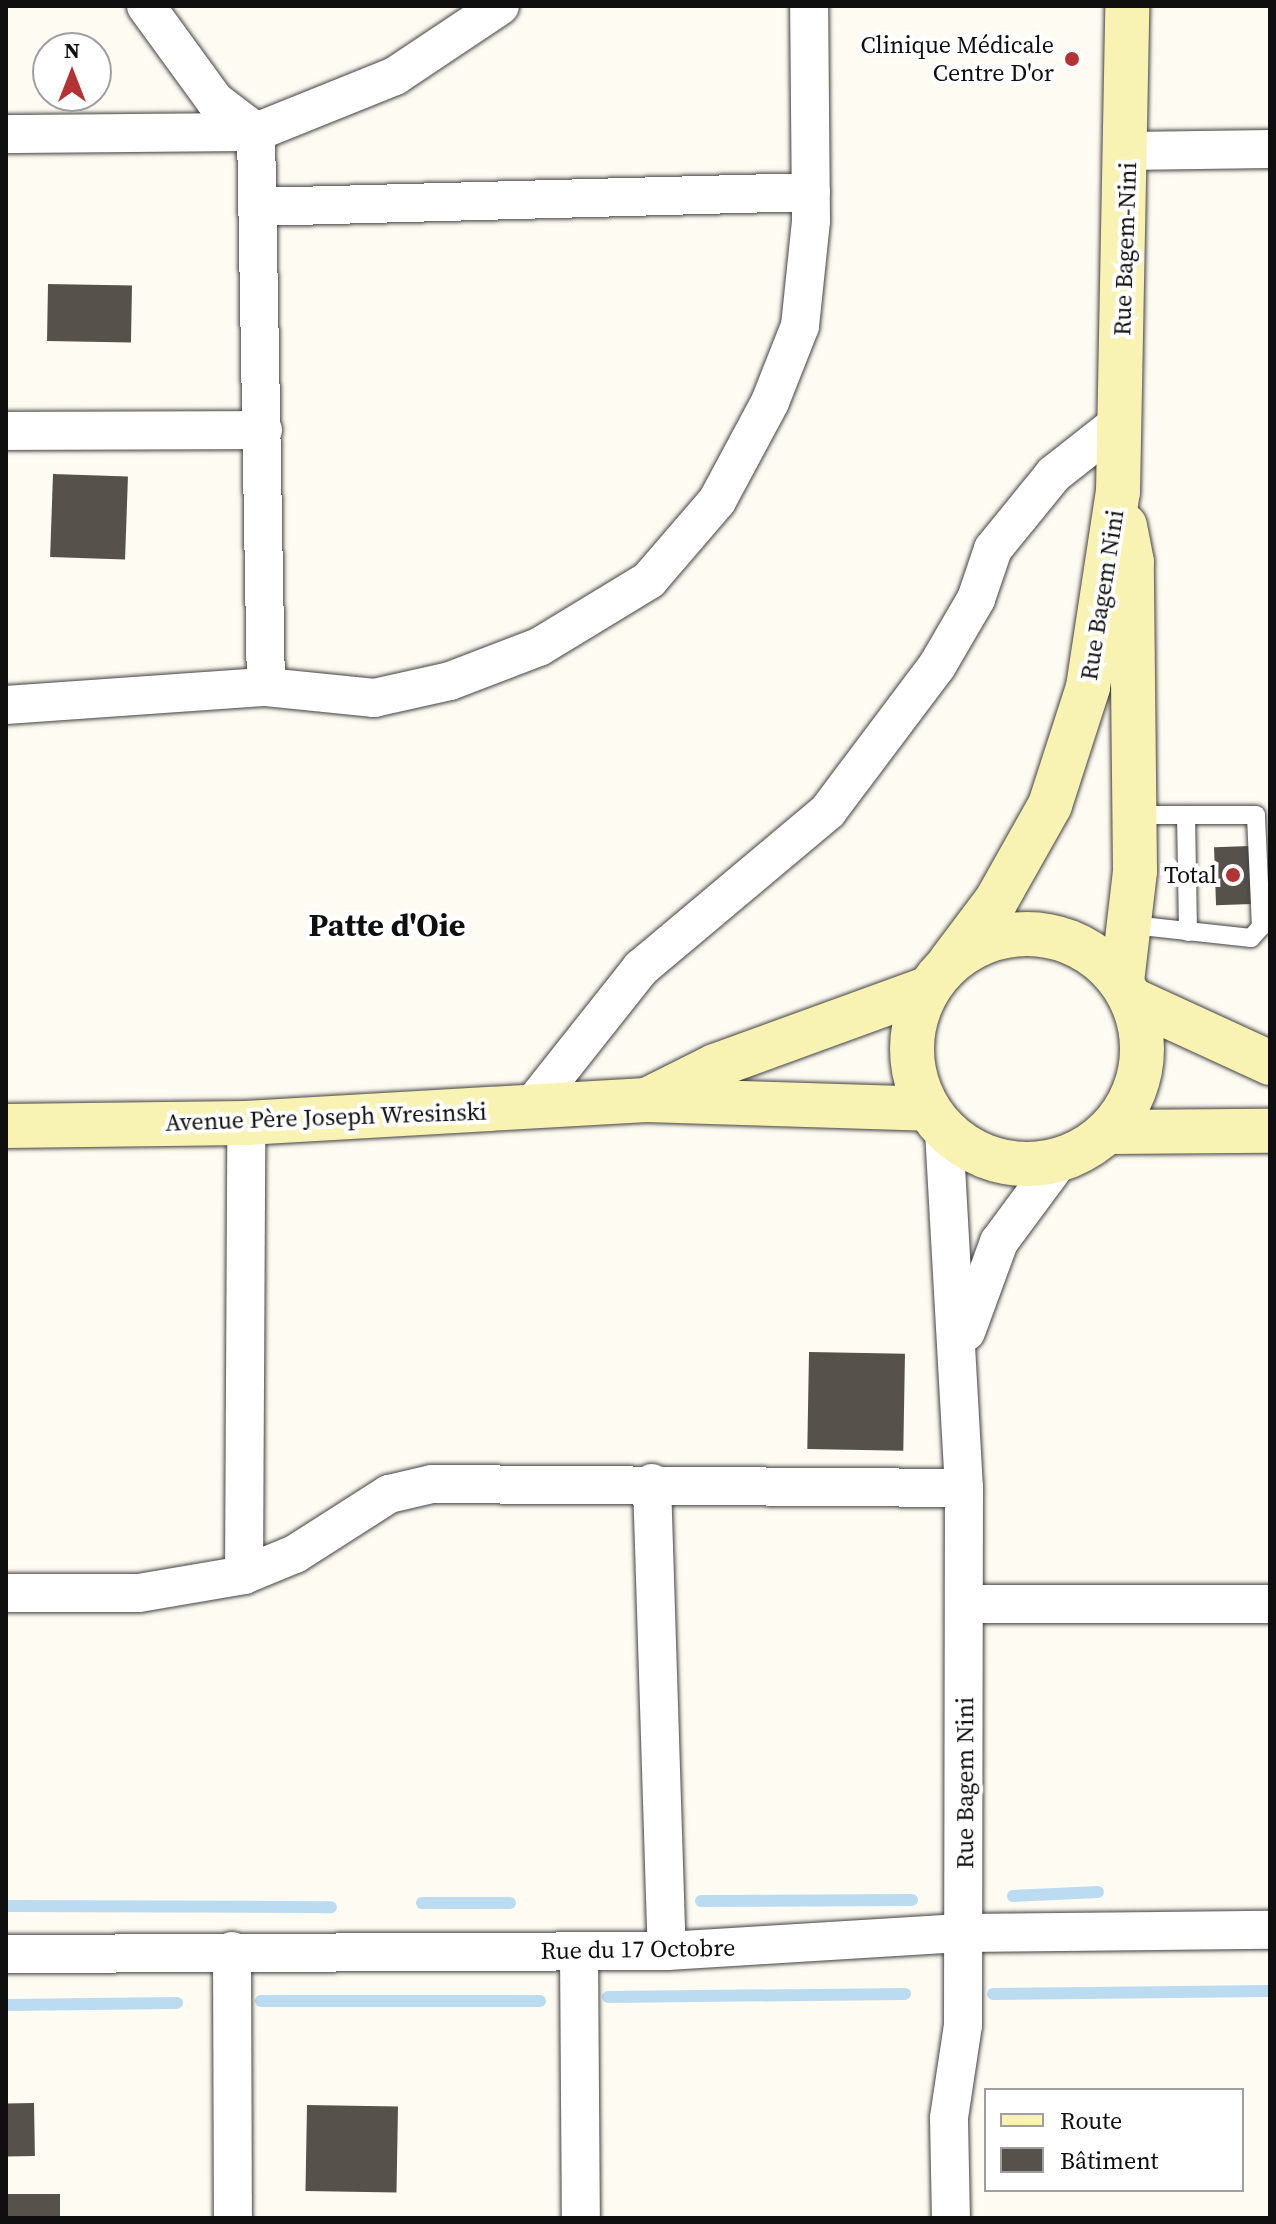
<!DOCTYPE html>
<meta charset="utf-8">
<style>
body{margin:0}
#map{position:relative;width:1276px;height:2224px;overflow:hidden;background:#fefcf2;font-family:"Source Serif 4",serif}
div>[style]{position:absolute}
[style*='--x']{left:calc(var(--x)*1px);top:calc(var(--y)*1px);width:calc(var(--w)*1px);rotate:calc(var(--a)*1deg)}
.stream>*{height:12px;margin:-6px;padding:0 6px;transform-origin:6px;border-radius:6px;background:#bbdbf1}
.building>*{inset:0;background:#57514c;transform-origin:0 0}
.roads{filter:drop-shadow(0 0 2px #424242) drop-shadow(0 0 2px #424242)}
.lane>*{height:18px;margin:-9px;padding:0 9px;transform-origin:9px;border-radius:9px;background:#fff}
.street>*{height:38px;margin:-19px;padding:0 19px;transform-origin:19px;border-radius:19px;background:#fff}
.secondary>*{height:44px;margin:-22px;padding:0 22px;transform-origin:22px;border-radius:22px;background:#f8f3b3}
.secondary>.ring{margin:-22px;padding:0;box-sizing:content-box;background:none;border:44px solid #f8f3b3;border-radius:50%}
.dots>*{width:22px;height:22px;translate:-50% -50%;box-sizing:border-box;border:4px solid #fff;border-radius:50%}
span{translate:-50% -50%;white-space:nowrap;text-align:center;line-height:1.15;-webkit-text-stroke:8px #fff;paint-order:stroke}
.poi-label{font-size:24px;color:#0f0f0f}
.right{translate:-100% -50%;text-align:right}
.street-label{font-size:24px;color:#0f0f0f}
.district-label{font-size:32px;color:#0f0f0f;font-weight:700}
.frame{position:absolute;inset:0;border:8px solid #0f0f0f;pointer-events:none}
.legend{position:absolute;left:984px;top:2088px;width:260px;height:104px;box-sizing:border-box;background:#fff;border:2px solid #9f9f9f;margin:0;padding:10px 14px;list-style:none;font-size:24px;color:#0f0f0f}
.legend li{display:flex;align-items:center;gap:16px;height:40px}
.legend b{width:40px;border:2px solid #9f9f9f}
.north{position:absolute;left:32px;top:32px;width:80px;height:80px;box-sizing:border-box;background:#fff;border:2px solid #9f9f9f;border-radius:50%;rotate:0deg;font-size:22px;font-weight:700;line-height:32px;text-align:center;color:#0f0f0f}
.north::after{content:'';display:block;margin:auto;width:28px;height:36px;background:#b43234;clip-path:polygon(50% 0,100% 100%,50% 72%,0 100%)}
</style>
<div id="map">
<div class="stream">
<div style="--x:1013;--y:1896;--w:85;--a:-2.7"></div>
<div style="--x:701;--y:1901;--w:211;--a:-0.3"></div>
<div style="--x:422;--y:1903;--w:88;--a:0"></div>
<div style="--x:6;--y:1906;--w:325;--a:0.2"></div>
<div style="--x:993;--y:1994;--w:277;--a:-0.6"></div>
<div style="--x:608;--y:1997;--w:297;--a:-0.6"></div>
<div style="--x:261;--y:2001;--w:279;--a:0"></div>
<div style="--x:6;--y:2005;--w:171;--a:-0.7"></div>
</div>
<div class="building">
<div style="left:48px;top:284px;width:84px;height:57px;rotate:1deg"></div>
<div style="left:53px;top:474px;width:75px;height:83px;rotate:2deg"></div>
<div style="left:1250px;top:846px;width:58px;height:36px;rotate:88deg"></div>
<div style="left:809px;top:1352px;width:96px;height:97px;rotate:1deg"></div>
<div style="left:34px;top:2103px;width:53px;height:28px;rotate:89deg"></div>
<div style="left:307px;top:2105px;width:91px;height:86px;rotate:1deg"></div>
<div style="left:6px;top:2194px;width:54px;height:24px"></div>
</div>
<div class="roads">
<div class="lane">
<div style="--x:1186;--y:815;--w:117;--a:89"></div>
<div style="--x:1132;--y:925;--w:120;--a:6.2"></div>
<div style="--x:1251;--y:938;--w:15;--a:-48"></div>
<div style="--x:1261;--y:927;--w:112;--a:-92.6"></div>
<div style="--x:1256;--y:815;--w:123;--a:180"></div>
</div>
<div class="street">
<div style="--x:146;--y:6;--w:117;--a:54"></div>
<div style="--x:215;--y:101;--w:51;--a:37.1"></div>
<div style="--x:256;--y:132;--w:555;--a:88.97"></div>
<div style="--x:6;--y:134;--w:250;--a:-0.5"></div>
<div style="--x:256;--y:132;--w:150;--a:-21.9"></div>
<div style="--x:395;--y:76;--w:126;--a:-33.7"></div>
<div style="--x:1128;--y:151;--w:142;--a:-0.8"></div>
<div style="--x:258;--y:207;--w:553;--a:-1.55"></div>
<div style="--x:6;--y:431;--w:257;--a:-0.2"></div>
<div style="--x:6;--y:705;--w:261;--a:-4"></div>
<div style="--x:266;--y:687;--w:109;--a:5.8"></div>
<div style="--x:374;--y:698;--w:78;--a:-12.6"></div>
<div style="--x:450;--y:681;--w:95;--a:-20.9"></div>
<div style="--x:539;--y:647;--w:129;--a:-31.3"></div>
<div style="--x:649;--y:580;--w:104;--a:-49.3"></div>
<div style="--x:717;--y:501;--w:112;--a:-61.8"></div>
<div style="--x:770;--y:402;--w:82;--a:-68.5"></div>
<div style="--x:800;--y:326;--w:106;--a:-84"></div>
<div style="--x:811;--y:221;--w:215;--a:-90.5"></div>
<div style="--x:530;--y:1108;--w:179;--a:-51.6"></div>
<div style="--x:641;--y:968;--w:244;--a:-40"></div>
<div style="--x:828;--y:811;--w:181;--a:-53.1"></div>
<div style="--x:937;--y:666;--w:78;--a:-59.8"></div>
<div style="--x:976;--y:599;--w:53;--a:-71.2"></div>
<div style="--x:993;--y:549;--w:97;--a:-50.9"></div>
<div style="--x:1054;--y:474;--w:84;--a:-38.2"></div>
<div style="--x:944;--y:1131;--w:358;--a:86.8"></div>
<div style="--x:964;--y:1488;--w:537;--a:90.11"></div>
<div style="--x:963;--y:2025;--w:94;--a:98.6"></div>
<div style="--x:949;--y:2118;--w:100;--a:88.9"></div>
<div style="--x:966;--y:1332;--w:96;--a:-69.9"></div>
<div style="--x:999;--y:1242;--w:101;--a:-53.5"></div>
<div style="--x:652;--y:1483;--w:468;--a:88.2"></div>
<div style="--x:244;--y:1575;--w:452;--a:-89.7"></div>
<div style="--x:6;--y:1593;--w:133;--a:0"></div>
<div style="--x:139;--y:1593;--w:107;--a:-9.7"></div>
<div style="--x:244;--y:1575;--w:55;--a:-22.4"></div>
<div style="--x:295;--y:1554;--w:112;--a:-32.6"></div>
<div style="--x:389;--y:1494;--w:44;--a:-13.1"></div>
<div style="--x:432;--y:1484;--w:532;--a:0.43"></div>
<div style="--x:965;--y:1604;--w:305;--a:0"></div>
<div style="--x:232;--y:1951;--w:267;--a:89.8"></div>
<div style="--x:579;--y:1951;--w:267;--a:89.6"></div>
<div style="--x:6;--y:1954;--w:661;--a:-0.26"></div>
<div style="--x:667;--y:1951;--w:298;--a:-3.5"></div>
<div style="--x:964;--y:1933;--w:306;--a:-0.6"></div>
</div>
<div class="secondary">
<div class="ring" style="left:912px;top:934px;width:186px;height:186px"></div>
<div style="--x:950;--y:962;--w:76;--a:-53"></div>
<div style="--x:996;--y:901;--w:110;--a:-60.6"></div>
<div style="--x:1050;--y:805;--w:124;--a:-72.1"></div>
<div style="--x:1088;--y:687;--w:197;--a:-81.3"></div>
<div style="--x:1118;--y:492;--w:486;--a:-88.9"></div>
<div style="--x:1122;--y:982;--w:112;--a:-83.3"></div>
<div style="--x:1135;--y:871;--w:309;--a:-90.6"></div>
<div style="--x:1132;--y:562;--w:37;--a:-101"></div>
<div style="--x:1133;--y:1000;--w:151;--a:24.7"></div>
<div style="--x:647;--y:1100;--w:76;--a:-26.6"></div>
<div style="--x:715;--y:1066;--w:226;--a:-20"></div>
<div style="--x:6;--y:1126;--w:240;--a:-0.7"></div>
<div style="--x:246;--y:1123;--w:401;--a:-3.3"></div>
<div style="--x:646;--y:1100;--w:281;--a:1.8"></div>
<div style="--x:1108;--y:1132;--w:162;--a:-0.4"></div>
</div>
</div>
<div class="dots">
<div style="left:1072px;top:59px;background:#b43234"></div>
<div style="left:1233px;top:875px;background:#b43234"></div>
</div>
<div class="poi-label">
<span class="right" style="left:1054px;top:59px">Clinique Médicale<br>Centre D'or</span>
<span class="right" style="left:1217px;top:875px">Total</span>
</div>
<div class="street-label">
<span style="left:1125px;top:249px;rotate:-88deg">Rue Bagem-Nini</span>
<span style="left:1102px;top:595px;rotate:-81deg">Rue Bagem Nini</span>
<span style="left:326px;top:1117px;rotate:-2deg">Avenue Père Joseph Wresinski</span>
<span style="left:965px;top:1783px;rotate:-90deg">Rue Bagem Nini</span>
<span style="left:638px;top:1949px;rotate:-1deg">Rue du 17 Octobre</span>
</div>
<div class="district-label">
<span style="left:387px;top:925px">Patte d'Oie</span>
</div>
<div class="frame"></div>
<ul class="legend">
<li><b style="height:10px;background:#f8f3b3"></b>Route</li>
<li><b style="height:22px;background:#57514c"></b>Bâtiment</li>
</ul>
<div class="north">N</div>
</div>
